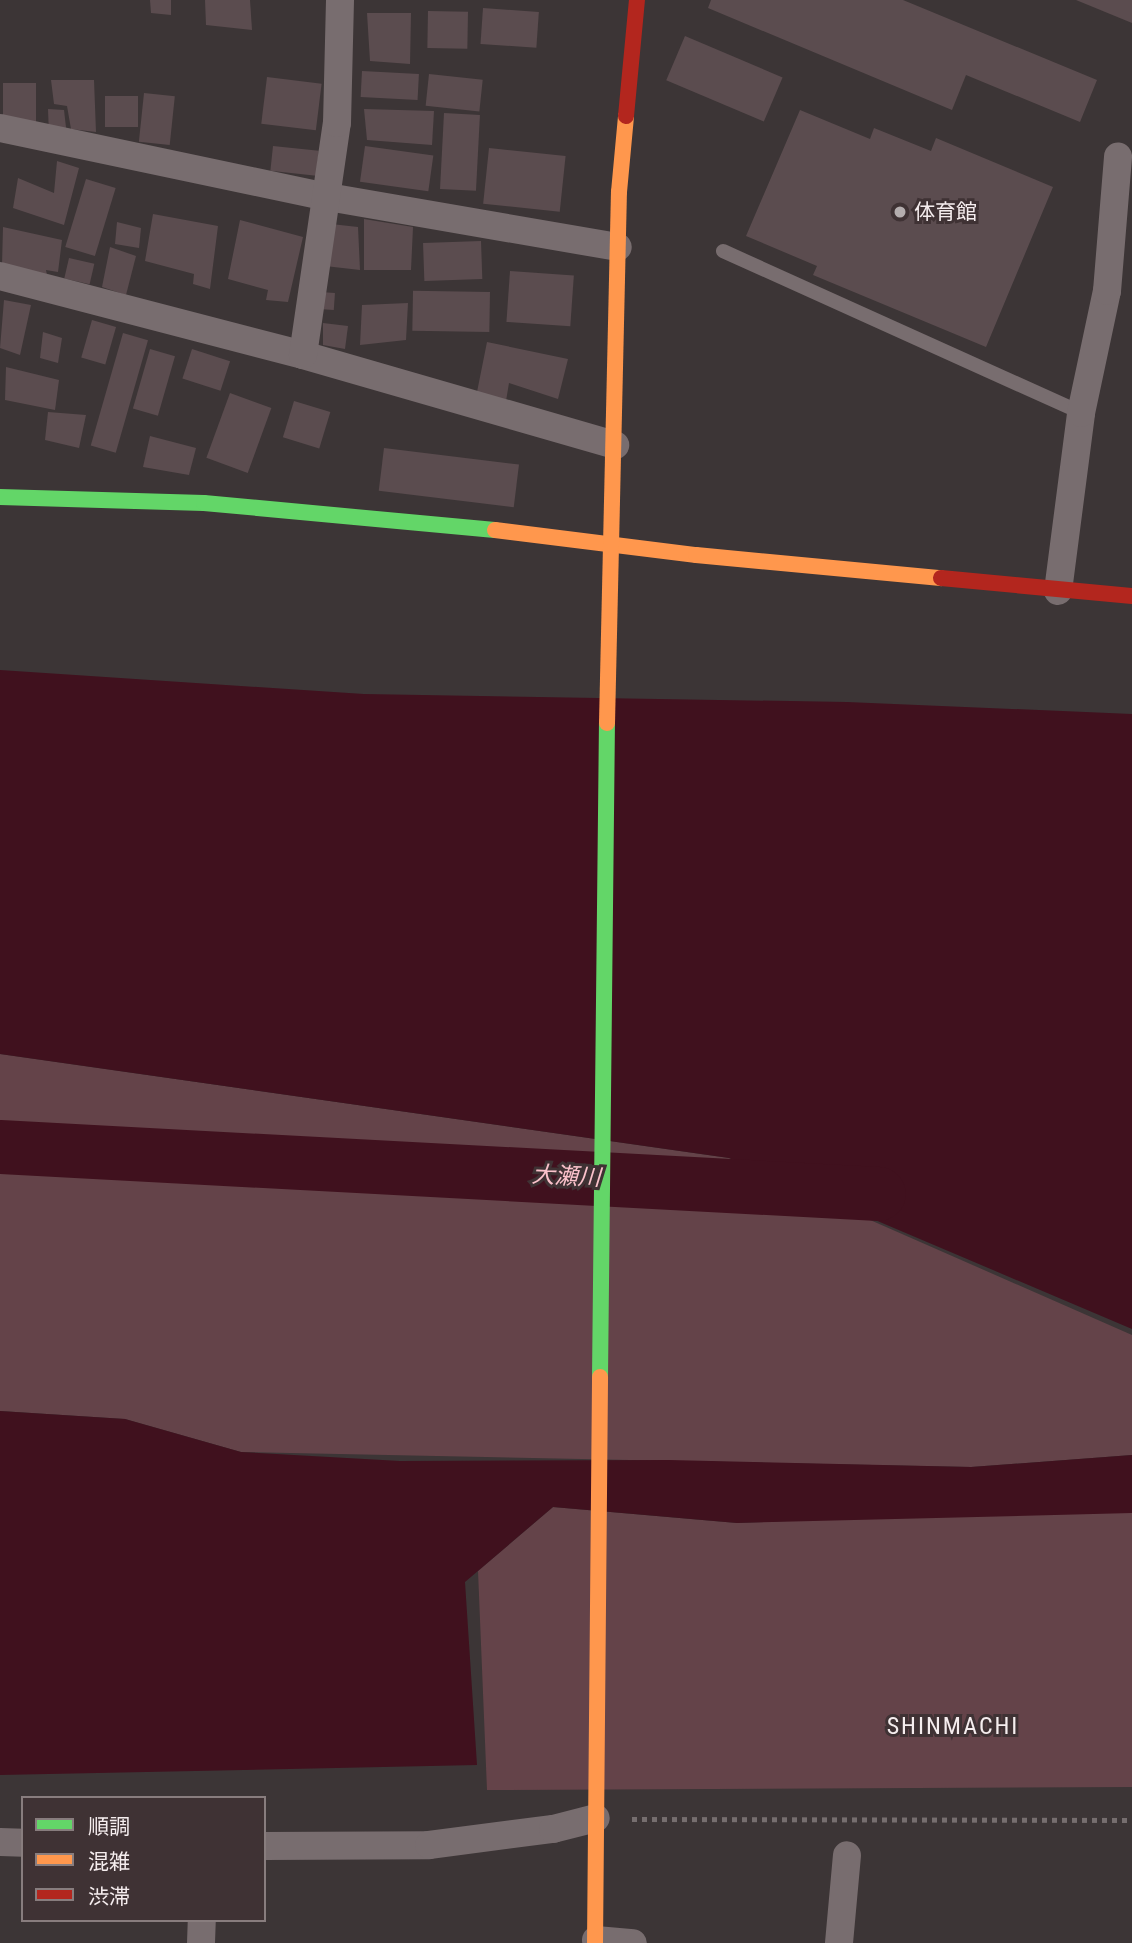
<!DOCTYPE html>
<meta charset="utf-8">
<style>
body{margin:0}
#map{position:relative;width:1132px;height:1943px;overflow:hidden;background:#3c3536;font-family:"Roboto Condensed","Noto Sans JP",sans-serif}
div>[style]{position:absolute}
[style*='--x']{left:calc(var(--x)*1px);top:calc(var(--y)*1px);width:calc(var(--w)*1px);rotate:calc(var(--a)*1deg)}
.green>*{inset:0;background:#644349}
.water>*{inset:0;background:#40111e}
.river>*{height:54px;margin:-27px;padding:0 27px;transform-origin:27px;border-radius:27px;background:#40111e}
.building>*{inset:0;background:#5b4c4f;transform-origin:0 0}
.path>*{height:4.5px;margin-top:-2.25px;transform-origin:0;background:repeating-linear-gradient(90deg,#766e6f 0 5px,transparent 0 10px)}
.lane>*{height:14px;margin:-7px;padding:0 7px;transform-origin:7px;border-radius:7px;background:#786d6f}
.street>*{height:28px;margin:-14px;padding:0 14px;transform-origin:14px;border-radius:14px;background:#786d6f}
.fast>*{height:16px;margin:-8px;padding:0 8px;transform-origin:8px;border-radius:8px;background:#63d668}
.slow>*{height:16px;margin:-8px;padding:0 8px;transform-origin:8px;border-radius:8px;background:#ff974d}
.jam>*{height:16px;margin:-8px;padding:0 8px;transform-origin:8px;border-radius:8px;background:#b3261e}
.dots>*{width:19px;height:19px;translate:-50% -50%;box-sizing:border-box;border:4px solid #3f3234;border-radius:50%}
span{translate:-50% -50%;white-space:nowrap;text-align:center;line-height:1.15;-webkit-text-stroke:6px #3f3234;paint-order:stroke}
.poi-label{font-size:21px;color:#f5edee}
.left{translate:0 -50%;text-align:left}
.water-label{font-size:23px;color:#fbc2cb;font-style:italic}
.quarter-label{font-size:24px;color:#f5edee;letter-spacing:2px}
.legend{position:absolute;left:21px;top:1796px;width:245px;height:126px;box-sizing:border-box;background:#3f3234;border:2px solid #887d7e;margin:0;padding:9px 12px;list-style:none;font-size:21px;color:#f5edee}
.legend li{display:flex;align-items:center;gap:14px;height:35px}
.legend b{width:35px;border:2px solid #887d7e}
</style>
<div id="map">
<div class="green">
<div style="clip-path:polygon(0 1054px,729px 1158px,1132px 1335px,1132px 1455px,971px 1467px,241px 1452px,125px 1419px,0 1411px)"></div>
<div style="clip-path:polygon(553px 1507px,737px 1523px,1132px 1507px,1132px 1787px,487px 1790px,478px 1571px)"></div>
</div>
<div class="water">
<div style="clip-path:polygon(0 670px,364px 694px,847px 702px,1132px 714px,1132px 1329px,729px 1158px,0 1054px)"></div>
<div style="clip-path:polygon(0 1411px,125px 1419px,241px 1452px,400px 1461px,669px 1460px,971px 1467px,1132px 1455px,1132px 1513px,737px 1523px,553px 1507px,465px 1582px,477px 1765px,0 1775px)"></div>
</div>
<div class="river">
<div style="--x:0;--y:1147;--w:880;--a:3.06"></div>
</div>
<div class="building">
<div style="clip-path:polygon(150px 0,171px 0,171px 15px,151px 13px)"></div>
<div style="clip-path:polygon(205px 0,250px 0,252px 30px,206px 25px)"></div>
<div style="clip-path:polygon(711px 0,903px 0,1097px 80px,1080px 122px,966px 75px,952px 110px,708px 8px)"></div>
<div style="clip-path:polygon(1076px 0,1132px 0,1132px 23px)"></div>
<div style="left:483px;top:8px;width:56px;height:36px;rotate:4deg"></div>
<div style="left:428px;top:11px;width:40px;height:37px;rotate:1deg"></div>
<div style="clip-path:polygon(367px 13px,411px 13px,410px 64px,370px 61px)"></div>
<div style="left:685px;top:36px;width:106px;height:48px;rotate:23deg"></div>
<div style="left:362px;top:71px;width:57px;height:26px;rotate:3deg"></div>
<div style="left:429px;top:74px;width:54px;height:32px;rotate:6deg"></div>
<div style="left:267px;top:77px;width:55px;height:47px;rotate:7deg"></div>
<div style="clip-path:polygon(51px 80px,94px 80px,96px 132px,71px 129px,67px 106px,54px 104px)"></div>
<div style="left:3px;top:83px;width:33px;height:40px"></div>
<div style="left:144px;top:93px;width:31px;height:49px;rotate:6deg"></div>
<div style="left:105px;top:96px;width:33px;height:31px"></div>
<div style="clip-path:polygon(48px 109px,64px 110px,67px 136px,49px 135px)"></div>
<div style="clip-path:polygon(364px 109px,434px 111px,432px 145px,367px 140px)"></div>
<div style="clip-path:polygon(800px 110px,870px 139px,874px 128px,931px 151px,936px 138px,1053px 187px,986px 347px,813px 275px,817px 266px,746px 236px)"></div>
<div style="left:444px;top:113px;width:36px;height:76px;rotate:3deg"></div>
<div style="left:273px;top:146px;width:46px;height:25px;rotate:6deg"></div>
<div style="left:365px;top:146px;width:69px;height:36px;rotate:8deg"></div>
<div style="left:489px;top:148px;width:77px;height:56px;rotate:6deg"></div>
<div style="clip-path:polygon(57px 161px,79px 168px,64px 225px,13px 208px,18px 178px,54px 193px)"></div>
<div style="left:86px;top:179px;width:31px;height:71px;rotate:17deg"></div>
<div style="clip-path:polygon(153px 214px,218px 226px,210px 289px,193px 284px,194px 274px,145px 261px)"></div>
<div style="clip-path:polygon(364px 219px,413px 227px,411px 270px,364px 270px)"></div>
<div style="clip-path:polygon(240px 220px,303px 237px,288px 302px,266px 300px,268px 290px,228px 279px)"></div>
<div style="clip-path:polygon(117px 222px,141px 228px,139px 248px,115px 244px)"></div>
<div style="clip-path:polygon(331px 224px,358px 227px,360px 270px,325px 266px)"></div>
<div style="clip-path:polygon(3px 227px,62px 240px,58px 272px,46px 270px,47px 275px,2px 265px)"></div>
<div style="left:481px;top:241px;width:38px;height:58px;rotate:88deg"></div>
<div style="clip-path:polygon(110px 247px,136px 256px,126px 295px,102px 287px)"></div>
<div style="left:69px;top:258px;width:26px;height:21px;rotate:13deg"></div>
<div style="left:510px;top:271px;width:64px;height:51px;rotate:4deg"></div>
<div style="left:320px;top:292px;width:15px;height:17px;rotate:4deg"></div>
<div style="left:490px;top:292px;width:40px;height:77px;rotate:91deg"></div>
<div style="clip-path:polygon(4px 300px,31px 305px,20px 355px,0 348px)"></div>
<div style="clip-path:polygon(408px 303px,406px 340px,360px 345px,362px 305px)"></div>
<div style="left:92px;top:320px;width:25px;height:39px;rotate:16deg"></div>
<div style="clip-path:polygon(323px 323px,348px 326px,345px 349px,323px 345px)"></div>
<div style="clip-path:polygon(43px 332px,62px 338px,58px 363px,40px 358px)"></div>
<div style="left:123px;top:333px;width:26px;height:117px;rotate:16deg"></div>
<div style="clip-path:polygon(487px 342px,568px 359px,558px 399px,509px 383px,505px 407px,476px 397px)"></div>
<div style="left:150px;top:349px;width:26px;height:62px;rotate:16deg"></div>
<div style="left:192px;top:349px;width:40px;height:31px;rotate:18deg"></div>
<div style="clip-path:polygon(6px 367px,59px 380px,55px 410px,5px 400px)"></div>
<div style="left:230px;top:393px;width:44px;height:69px;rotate:20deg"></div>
<div style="left:294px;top:401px;width:38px;height:38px;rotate:17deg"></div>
<div style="clip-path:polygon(48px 412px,86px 415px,79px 448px,45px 440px)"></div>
<div style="clip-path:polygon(150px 436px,196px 448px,189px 475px,143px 467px)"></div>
<div style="left:384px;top:448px;width:136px;height:43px;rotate:7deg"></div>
</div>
<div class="path">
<div style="--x:632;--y:1819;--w:500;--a:0.11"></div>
</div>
<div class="lane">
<div style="--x:723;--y:251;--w:393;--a:24.3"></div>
</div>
<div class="street">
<div style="--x:0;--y:128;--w:335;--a:11.9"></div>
<div style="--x:328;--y:197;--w:294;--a:9.8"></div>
<div style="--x:0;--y:276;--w:313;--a:14.6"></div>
<div style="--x:303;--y:355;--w:325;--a:16.1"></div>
<div style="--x:303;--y:355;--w:234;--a:-81.7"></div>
<div style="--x:337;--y:123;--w:123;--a:-88.6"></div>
<div style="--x:1058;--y:591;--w:179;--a:-82.6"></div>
<div style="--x:1081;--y:413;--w:125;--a:-78"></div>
<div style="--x:1107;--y:291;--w:135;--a:-85.3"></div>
<div style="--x:0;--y:1842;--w:23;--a:2"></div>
<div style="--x:264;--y:1846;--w:165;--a:-0.3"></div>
<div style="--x:429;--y:1845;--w:125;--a:-7.4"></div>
<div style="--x:553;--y:1829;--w:44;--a:-14.3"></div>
<div style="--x:596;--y:1940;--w:37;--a:5"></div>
<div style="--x:201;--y:1943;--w:23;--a:-88"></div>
<div style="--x:839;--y:1943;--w:88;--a:-84.8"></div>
</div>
<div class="fast">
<div style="--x:0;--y:497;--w:204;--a:1.7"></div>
<div style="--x:204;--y:503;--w:292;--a:5.3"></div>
<div style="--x:600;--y:1377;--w:654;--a:-89.39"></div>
</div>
<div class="slow">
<div style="--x:495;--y:530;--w:203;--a:7.1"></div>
<div style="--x:696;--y:555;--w:246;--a:5.4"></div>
<div style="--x:607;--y:723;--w:531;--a:-88.71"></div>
<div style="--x:619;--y:192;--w:76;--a:-84.7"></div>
<div style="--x:595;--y:1943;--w:566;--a:-89.49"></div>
</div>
<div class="jam">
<div style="--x:626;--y:116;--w:117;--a:-84.6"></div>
<div style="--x:941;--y:578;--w:192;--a:5.4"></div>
</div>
<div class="dots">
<div style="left:900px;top:212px;background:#b4adae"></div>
</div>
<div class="poi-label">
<span class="left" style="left:914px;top:212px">体育館</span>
</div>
<div class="water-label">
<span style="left:566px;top:1177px;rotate:3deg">大瀬川</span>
</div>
<div class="quarter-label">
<span style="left:953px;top:1727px">SHINMACHI</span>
</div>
<ul class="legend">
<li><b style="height:9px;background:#63d668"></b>順調</li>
<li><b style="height:9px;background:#ff974d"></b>混雑</li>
<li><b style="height:9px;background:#b3261e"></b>渋滞</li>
</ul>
</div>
